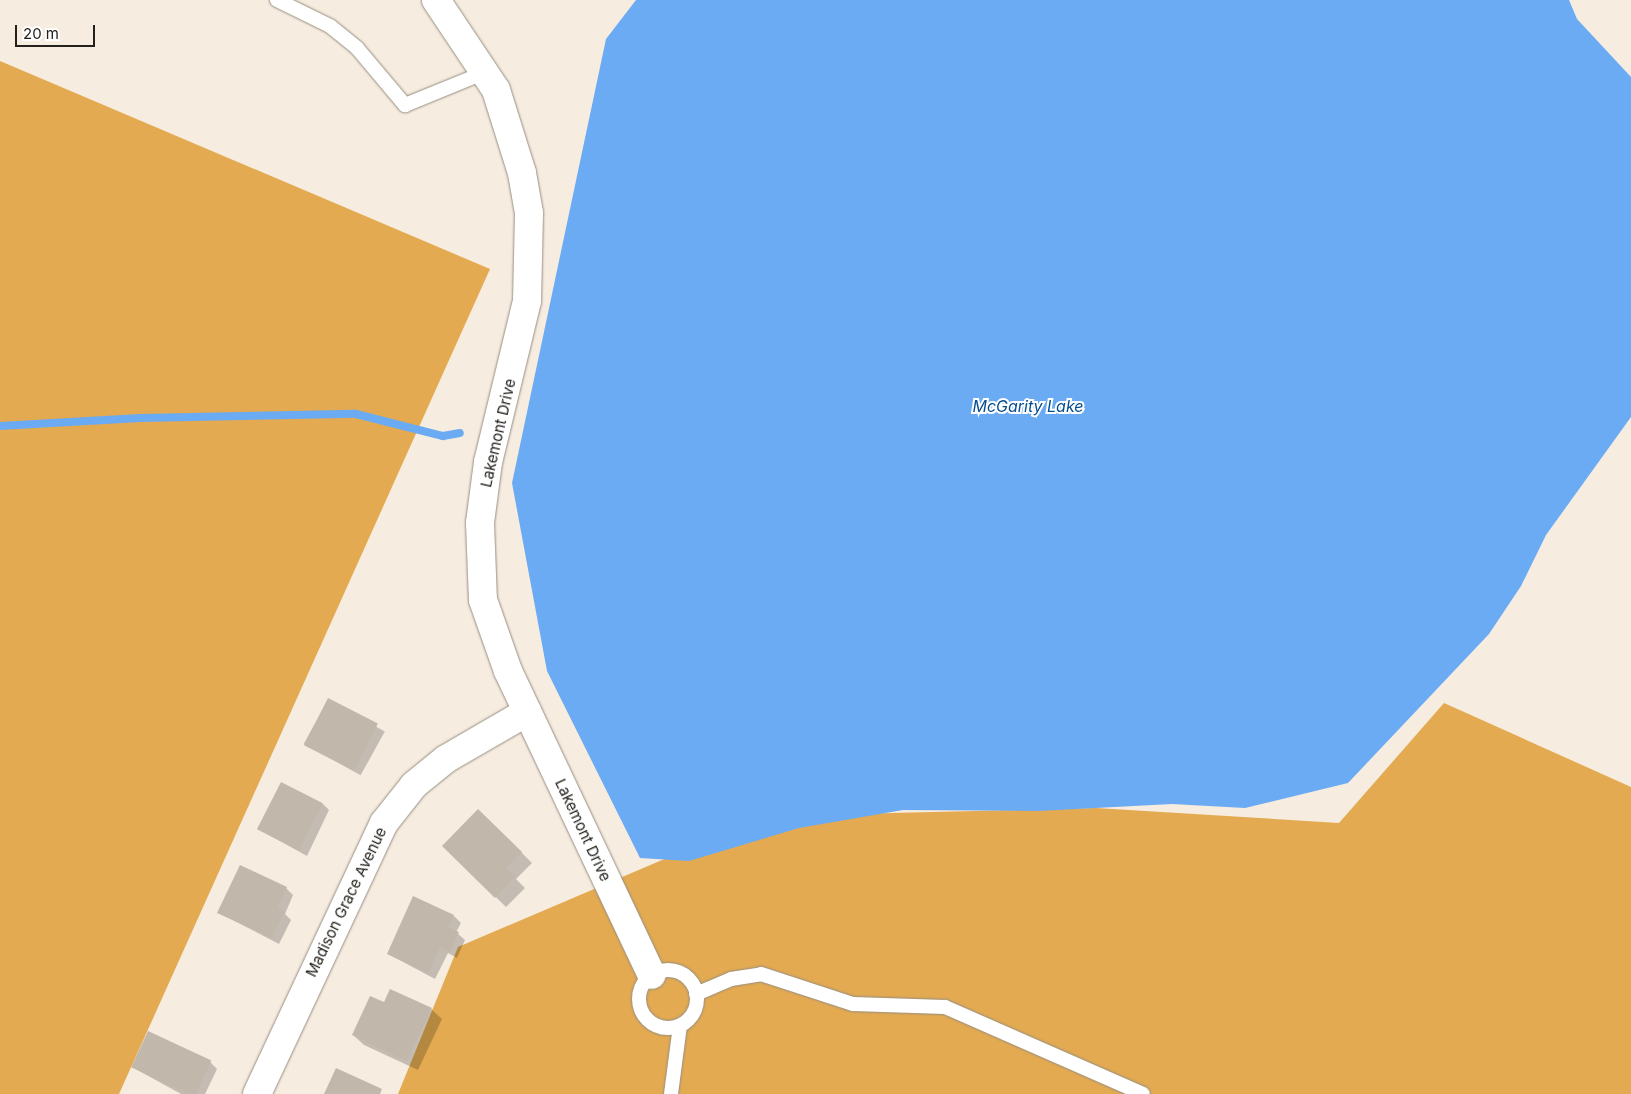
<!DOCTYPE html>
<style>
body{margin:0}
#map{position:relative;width:1631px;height:1094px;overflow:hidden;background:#f6ecdf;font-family:Inter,sans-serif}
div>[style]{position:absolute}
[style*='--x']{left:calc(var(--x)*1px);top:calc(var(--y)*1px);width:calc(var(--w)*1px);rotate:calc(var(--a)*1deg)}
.forest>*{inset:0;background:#e3aa51}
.water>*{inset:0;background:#6babf3}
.shadow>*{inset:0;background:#0003;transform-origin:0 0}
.stream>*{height:8px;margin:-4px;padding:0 4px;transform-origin:4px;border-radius:4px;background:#6babf3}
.building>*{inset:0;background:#c1b7aa;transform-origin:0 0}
.roads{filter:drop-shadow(0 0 1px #978e82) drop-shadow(0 0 1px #978e82)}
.lane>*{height:14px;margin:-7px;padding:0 7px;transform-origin:7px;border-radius:7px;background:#fff}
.lane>.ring{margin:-7px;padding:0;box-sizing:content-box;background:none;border:14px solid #fff;border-radius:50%}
.street>*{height:28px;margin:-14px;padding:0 14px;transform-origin:14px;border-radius:14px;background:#fff}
span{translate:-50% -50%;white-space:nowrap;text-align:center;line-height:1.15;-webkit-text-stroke:4px #fff;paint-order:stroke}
.street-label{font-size:15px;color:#24211c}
.water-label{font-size:16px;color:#074e8f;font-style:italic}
.scale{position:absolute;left:15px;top:25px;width:80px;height:22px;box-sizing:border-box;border:2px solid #24211c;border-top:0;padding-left:6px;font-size:15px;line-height:18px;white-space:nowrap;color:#24211c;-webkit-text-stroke:4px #fff;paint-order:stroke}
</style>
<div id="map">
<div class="forest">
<div style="clip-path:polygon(0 61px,490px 269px,119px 1094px,0 1094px)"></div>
<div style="clip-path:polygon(1444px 703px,1631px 787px,1631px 1094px,398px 1094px,458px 947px,765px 816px,1096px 808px,1339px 823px)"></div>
</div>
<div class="water">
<div style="clip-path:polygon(636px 0,1569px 0,1577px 19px,1631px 77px,1631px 417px,1546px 535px,1521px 586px,1489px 634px,1348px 783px,1245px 808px,1172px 804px,1038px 811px,903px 810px,799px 828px,689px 861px,640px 858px,547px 671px,512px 483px,606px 39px)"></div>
</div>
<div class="shadow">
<div style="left:328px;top:700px;width:65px;height:50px;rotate:29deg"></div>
<div style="clip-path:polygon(323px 804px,329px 810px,307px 856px,260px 830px)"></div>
<div style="clip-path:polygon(444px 846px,521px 852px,532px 863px,516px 879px,525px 888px,506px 907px)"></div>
<div style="clip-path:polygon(286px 888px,293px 895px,285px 914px,291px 920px,279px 944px,219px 913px)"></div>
<div style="clip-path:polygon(454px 916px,461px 923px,456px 932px,465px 940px,457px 958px,448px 953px,435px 979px,388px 954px)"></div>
<div style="clip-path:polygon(384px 1004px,431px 1009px,442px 1019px,418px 1070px,364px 1045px,353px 1035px)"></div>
<div style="clip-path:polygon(210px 1062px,217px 1069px,205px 1094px,181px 1094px,132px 1067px)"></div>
</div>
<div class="stream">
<div style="--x:0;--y:426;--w:140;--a:-3.3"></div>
<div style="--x:140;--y:418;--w:216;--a:-1.1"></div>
<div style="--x:356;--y:414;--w:90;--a:14.2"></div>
<div style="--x:443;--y:436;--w:17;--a:-10"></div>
</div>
<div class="building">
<div style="left:328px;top:698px;width:56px;height:53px;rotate:27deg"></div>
<div style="left:281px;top:782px;width:47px;height:53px;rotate:27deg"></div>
<div style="clip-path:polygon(478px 809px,522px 852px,506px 868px,515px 877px,495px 898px,442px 846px)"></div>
<div style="clip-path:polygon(240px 865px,287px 887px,277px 908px,284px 912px,272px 938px,217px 913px)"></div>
<div style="clip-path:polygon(413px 896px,454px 915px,448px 927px,459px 932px,450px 952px,440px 947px,428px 973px,387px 954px)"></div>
<div style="clip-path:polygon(390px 989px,432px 1008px,407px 1061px,352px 1035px,370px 996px,384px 1002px)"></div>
<div style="left:148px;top:1031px;width:70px;height:40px;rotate:25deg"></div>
<div style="clip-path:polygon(336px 1068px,382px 1089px,380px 1094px,324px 1094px)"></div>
</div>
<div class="roads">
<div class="lane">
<div style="--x:277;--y:0;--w:59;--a:26.1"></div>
<div style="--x:330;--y:26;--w:35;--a:39"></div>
<div style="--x:357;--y:48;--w:75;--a:49.9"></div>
<div style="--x:405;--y:105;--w:87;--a:-22.2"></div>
<div class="ring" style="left:639px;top:970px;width:44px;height:44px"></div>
<div style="--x:696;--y:994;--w:38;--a:-23"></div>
<div style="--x:731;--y:979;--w:30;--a:-9"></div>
<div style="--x:761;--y:974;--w:97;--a:18.1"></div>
<div style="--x:853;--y:1004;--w:92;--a:1.9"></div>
<div style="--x:945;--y:1007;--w:216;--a:23.7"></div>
<div style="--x:671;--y:1094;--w:69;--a:-82.5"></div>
</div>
<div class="street">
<div style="--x:436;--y:0;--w:108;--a:56.3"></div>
<div style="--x:496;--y:90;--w:87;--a:72.6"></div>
<div style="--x:522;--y:173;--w:41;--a:80.1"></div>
<div style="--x:529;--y:213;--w:88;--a:91.3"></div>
<div style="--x:527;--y:301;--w:166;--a:103.6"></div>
<div style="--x:488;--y:462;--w:62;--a:97.5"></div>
<div style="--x:480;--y:523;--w:77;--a:87.8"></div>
<div style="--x:483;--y:600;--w:75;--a:70.6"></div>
<div style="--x:508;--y:671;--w:336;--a:64.7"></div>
<div style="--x:257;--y:1094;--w:299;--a:-64.9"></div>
<div style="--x:384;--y:823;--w:48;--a:-51.7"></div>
<div style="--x:414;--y:785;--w:41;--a:-39.1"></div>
<div style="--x:446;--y:759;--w:94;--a:-30.1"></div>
</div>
</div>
<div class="street-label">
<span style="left:498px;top:433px;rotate:-77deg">Lakemont Drive</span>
<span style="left:583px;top:830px;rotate:65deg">Lakemont Drive</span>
<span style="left:346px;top:902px;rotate:-64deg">Madison Grace Avenue</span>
</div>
<div class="water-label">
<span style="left:1028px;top:406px">McGarity Lake</span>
</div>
<div class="scale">20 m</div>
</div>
